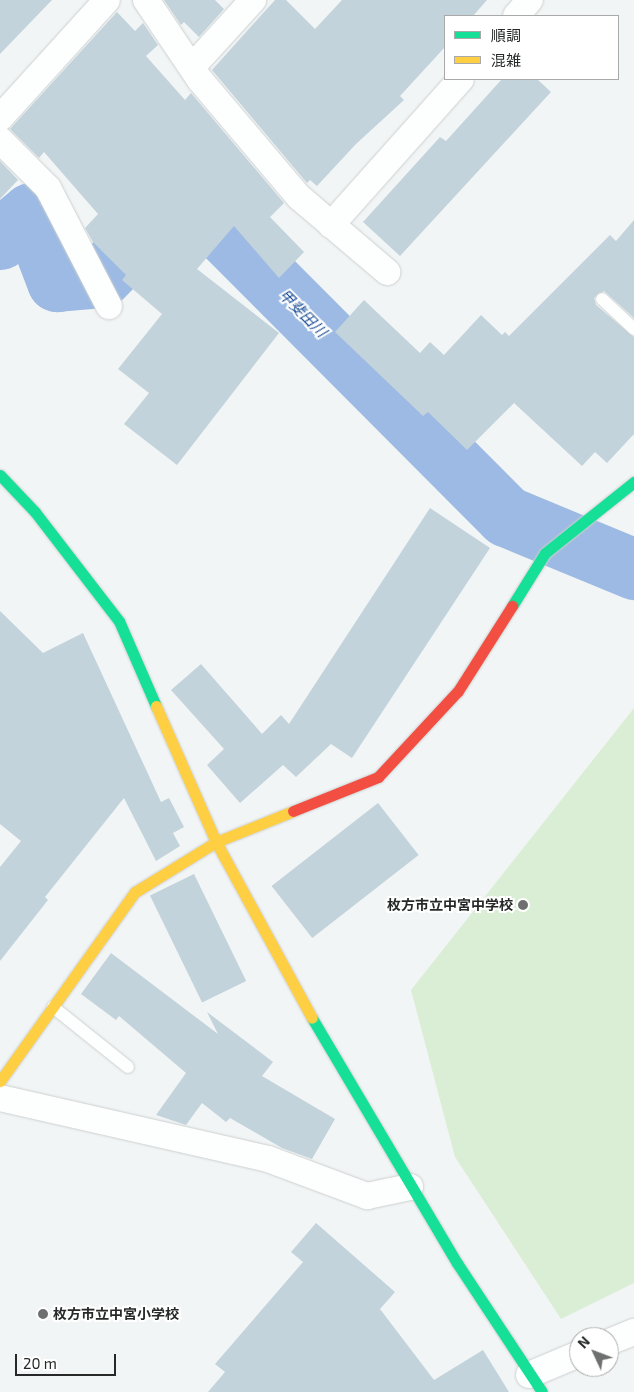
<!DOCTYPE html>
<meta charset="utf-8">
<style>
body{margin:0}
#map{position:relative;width:634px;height:1392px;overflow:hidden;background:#f2f5f5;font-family:"Exo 2","Noto Sans JP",sans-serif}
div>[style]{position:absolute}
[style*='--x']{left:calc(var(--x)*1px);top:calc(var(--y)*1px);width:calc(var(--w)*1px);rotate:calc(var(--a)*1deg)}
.green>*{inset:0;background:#daeed5}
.river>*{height:61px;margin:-30.5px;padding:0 30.5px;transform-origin:30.5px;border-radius:30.5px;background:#9cbae3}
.building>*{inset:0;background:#c2d3db;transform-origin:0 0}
.roads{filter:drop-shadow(0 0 1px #cdd0d0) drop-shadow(0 0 1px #cdd0d0)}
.lane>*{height:12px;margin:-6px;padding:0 6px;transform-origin:6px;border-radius:6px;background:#fdfefe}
.street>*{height:26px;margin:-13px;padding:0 13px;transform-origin:13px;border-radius:13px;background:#fdfefe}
.fast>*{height:11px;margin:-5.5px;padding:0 5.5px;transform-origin:5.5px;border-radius:5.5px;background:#16e098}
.slow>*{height:11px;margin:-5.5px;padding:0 5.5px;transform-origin:5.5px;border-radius:5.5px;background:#ffcf43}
.jam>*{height:11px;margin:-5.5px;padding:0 5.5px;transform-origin:5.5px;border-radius:5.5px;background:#f24e42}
.dots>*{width:14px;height:14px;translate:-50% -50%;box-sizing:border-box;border:2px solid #fff;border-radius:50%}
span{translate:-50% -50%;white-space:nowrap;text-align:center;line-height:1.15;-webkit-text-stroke:4px #fff;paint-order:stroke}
.poi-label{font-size:14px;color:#272929;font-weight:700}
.right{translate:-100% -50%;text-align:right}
.left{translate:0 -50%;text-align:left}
.water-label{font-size:15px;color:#1f5199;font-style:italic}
.legend{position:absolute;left:444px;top:15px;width:175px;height:65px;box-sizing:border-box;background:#fff;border:1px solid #a9a9a9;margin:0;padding:6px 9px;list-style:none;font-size:15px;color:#272929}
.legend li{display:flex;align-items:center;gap:10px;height:25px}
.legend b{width:25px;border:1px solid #a9a9a9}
.north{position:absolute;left:569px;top:1327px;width:50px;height:50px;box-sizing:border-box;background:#fff;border:1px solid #a9a9a9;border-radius:50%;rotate:313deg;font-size:14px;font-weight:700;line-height:20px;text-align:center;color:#272929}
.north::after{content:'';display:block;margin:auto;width:18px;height:22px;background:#6e7070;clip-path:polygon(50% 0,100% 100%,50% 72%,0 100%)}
.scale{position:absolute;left:15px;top:1354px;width:101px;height:22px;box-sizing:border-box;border:2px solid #272929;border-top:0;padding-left:6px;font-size:15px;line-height:18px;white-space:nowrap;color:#272929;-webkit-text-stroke:4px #fff;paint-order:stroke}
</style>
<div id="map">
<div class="green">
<div style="clip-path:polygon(634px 708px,634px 1283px,561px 1319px,455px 1157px,411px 990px)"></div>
</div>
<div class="river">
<div style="--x:0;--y:239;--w:40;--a:-40"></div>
<div style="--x:31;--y:213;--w:73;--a:69.1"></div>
<div style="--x:57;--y:281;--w:44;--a:-5.2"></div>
<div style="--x:101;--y:277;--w:97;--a:-45.4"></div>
<div style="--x:169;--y:208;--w:54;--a:21.8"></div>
<div style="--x:219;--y:228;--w:407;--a:45.1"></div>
<div style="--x:506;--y:516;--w:139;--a:22.5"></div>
</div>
<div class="building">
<div style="clip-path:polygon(0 0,52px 0,0 54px)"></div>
<div style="clip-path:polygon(164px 0,215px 0,224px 9px,199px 37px,184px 22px,181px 25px)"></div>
<div style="clip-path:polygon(275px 0,286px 0,315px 29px,342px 0,487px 0,473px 16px,445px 16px,445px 47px,400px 96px,404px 100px,356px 144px,317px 186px,310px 180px,307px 183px,212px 70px)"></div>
<div style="clip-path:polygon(117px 12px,135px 31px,143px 23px,158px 45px,146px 56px,185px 100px,191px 93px,284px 203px,270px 217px,304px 252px,279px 278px,234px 226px,197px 269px,279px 333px,177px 465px,124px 424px,149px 393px,118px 369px,162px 314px,122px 280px,126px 275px,93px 242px,85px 228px,98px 214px,44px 152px,39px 158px,10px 129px)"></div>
<div style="clip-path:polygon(502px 79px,537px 79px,551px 92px,400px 256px,363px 222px,440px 137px,446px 141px)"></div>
<div style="clip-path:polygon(0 161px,18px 180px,0 199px)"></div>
<div style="clip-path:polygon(634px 220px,634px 318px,604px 291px,594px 298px,596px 305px,634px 337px,634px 434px,607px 463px,595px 452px,582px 466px,514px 403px,467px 450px,428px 412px,423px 416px,335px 332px,364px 300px,420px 353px,430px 342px,444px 355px,481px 315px,502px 335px,505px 332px,509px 336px,610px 235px,616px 241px)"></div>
<div style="clip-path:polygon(430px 508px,490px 548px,352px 758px,331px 744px,296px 777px,283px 765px,240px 803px,207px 765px,224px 749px,171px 690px,201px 664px,262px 734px,281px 715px,289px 724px)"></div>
<div style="clip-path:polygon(0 611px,43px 653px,83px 633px,161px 802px,169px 798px,184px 827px,173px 833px,180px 846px,156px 861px,124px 798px,45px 897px,48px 900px,0 961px,0 867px,21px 841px,0 824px)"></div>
<div style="left:378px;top:803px;width:66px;height:135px;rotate:52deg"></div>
<div style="left:194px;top:874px;width:119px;height:49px;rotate:64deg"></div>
<div style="clip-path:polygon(111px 953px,218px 1034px,207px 1012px,273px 1062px,262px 1076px,335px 1119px,312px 1159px,282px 1148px,230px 1118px,226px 1122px,202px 1103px,186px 1125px,156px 1115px,186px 1073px,119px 1016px,116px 1020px,81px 994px)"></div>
<div style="clip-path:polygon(316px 1223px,395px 1292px,380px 1309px,434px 1380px,483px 1350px,509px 1392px,208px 1392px,225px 1372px,215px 1364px,303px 1262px,291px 1252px)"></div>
</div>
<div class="roads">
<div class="lane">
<div style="--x:602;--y:299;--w:44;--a:43.2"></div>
<div style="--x:53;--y:1007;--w:96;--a:38.7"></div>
</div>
<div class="street">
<div style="--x:146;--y:0;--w:97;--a:56"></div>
<div style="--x:200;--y:80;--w:153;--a:49.8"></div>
<div style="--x:299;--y:197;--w:116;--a:40.4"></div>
<div style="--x:516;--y:16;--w:21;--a:-49"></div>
<div style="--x:192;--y:67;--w:91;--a:-47.7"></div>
<div style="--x:0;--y:118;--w:159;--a:-47.8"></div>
<div style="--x:0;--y:140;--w:68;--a:45"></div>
<div style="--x:48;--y:188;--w:133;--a:62.7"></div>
<div style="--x:331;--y:225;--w:195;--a:-48.3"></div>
<div style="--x:0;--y:1098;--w:275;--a:12.8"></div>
<div style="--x:268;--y:1159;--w:106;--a:20.5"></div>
<div style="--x:367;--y:1196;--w:44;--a:-11.8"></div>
<div style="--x:609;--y:1342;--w:27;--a:-22"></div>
<div style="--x:529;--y:1375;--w:54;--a:-22.8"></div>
</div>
<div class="fast">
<div style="--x:0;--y:475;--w:51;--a:46.6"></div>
<div style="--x:35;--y:512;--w:138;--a:52.4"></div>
<div style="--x:119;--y:621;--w:93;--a:66.5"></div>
<div style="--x:512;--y:606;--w:62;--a:-58.1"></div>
<div style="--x:545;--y:553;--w:114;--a:-38.6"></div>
<div style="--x:312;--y:1018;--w:285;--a:59.4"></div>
<div style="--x:457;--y:1263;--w:154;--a:56.6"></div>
</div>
<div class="slow">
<div style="--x:156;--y:706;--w:149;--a:66.2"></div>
<div style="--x:216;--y:842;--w:200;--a:61.4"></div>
<div style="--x:0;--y:1081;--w:232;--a:-54.5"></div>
<div style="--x:135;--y:892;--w:95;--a:-31.7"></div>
<div style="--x:216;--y:842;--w:83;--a:-21.9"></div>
</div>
<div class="jam">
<div style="--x:293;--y:811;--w:92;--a:-21.8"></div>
<div style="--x:378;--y:777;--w:117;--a:-47.1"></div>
<div style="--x:458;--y:691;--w:101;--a:-57.6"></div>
</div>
</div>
<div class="dots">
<div style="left:523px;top:905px;background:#6e7070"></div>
<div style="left:43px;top:1314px;background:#6e7070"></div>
</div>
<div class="poi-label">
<span class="right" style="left:513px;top:905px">枚方市立中宮中学校</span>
<span class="left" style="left:53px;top:1314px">枚方市立中宮小学校</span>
</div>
<div class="water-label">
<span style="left:303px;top:313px;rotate:45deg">甲斐田川</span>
</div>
<ul class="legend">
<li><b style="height:6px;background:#16e098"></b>順調</li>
<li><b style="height:6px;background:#ffcf43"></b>混雑</li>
</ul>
<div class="north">N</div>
<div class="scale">20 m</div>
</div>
